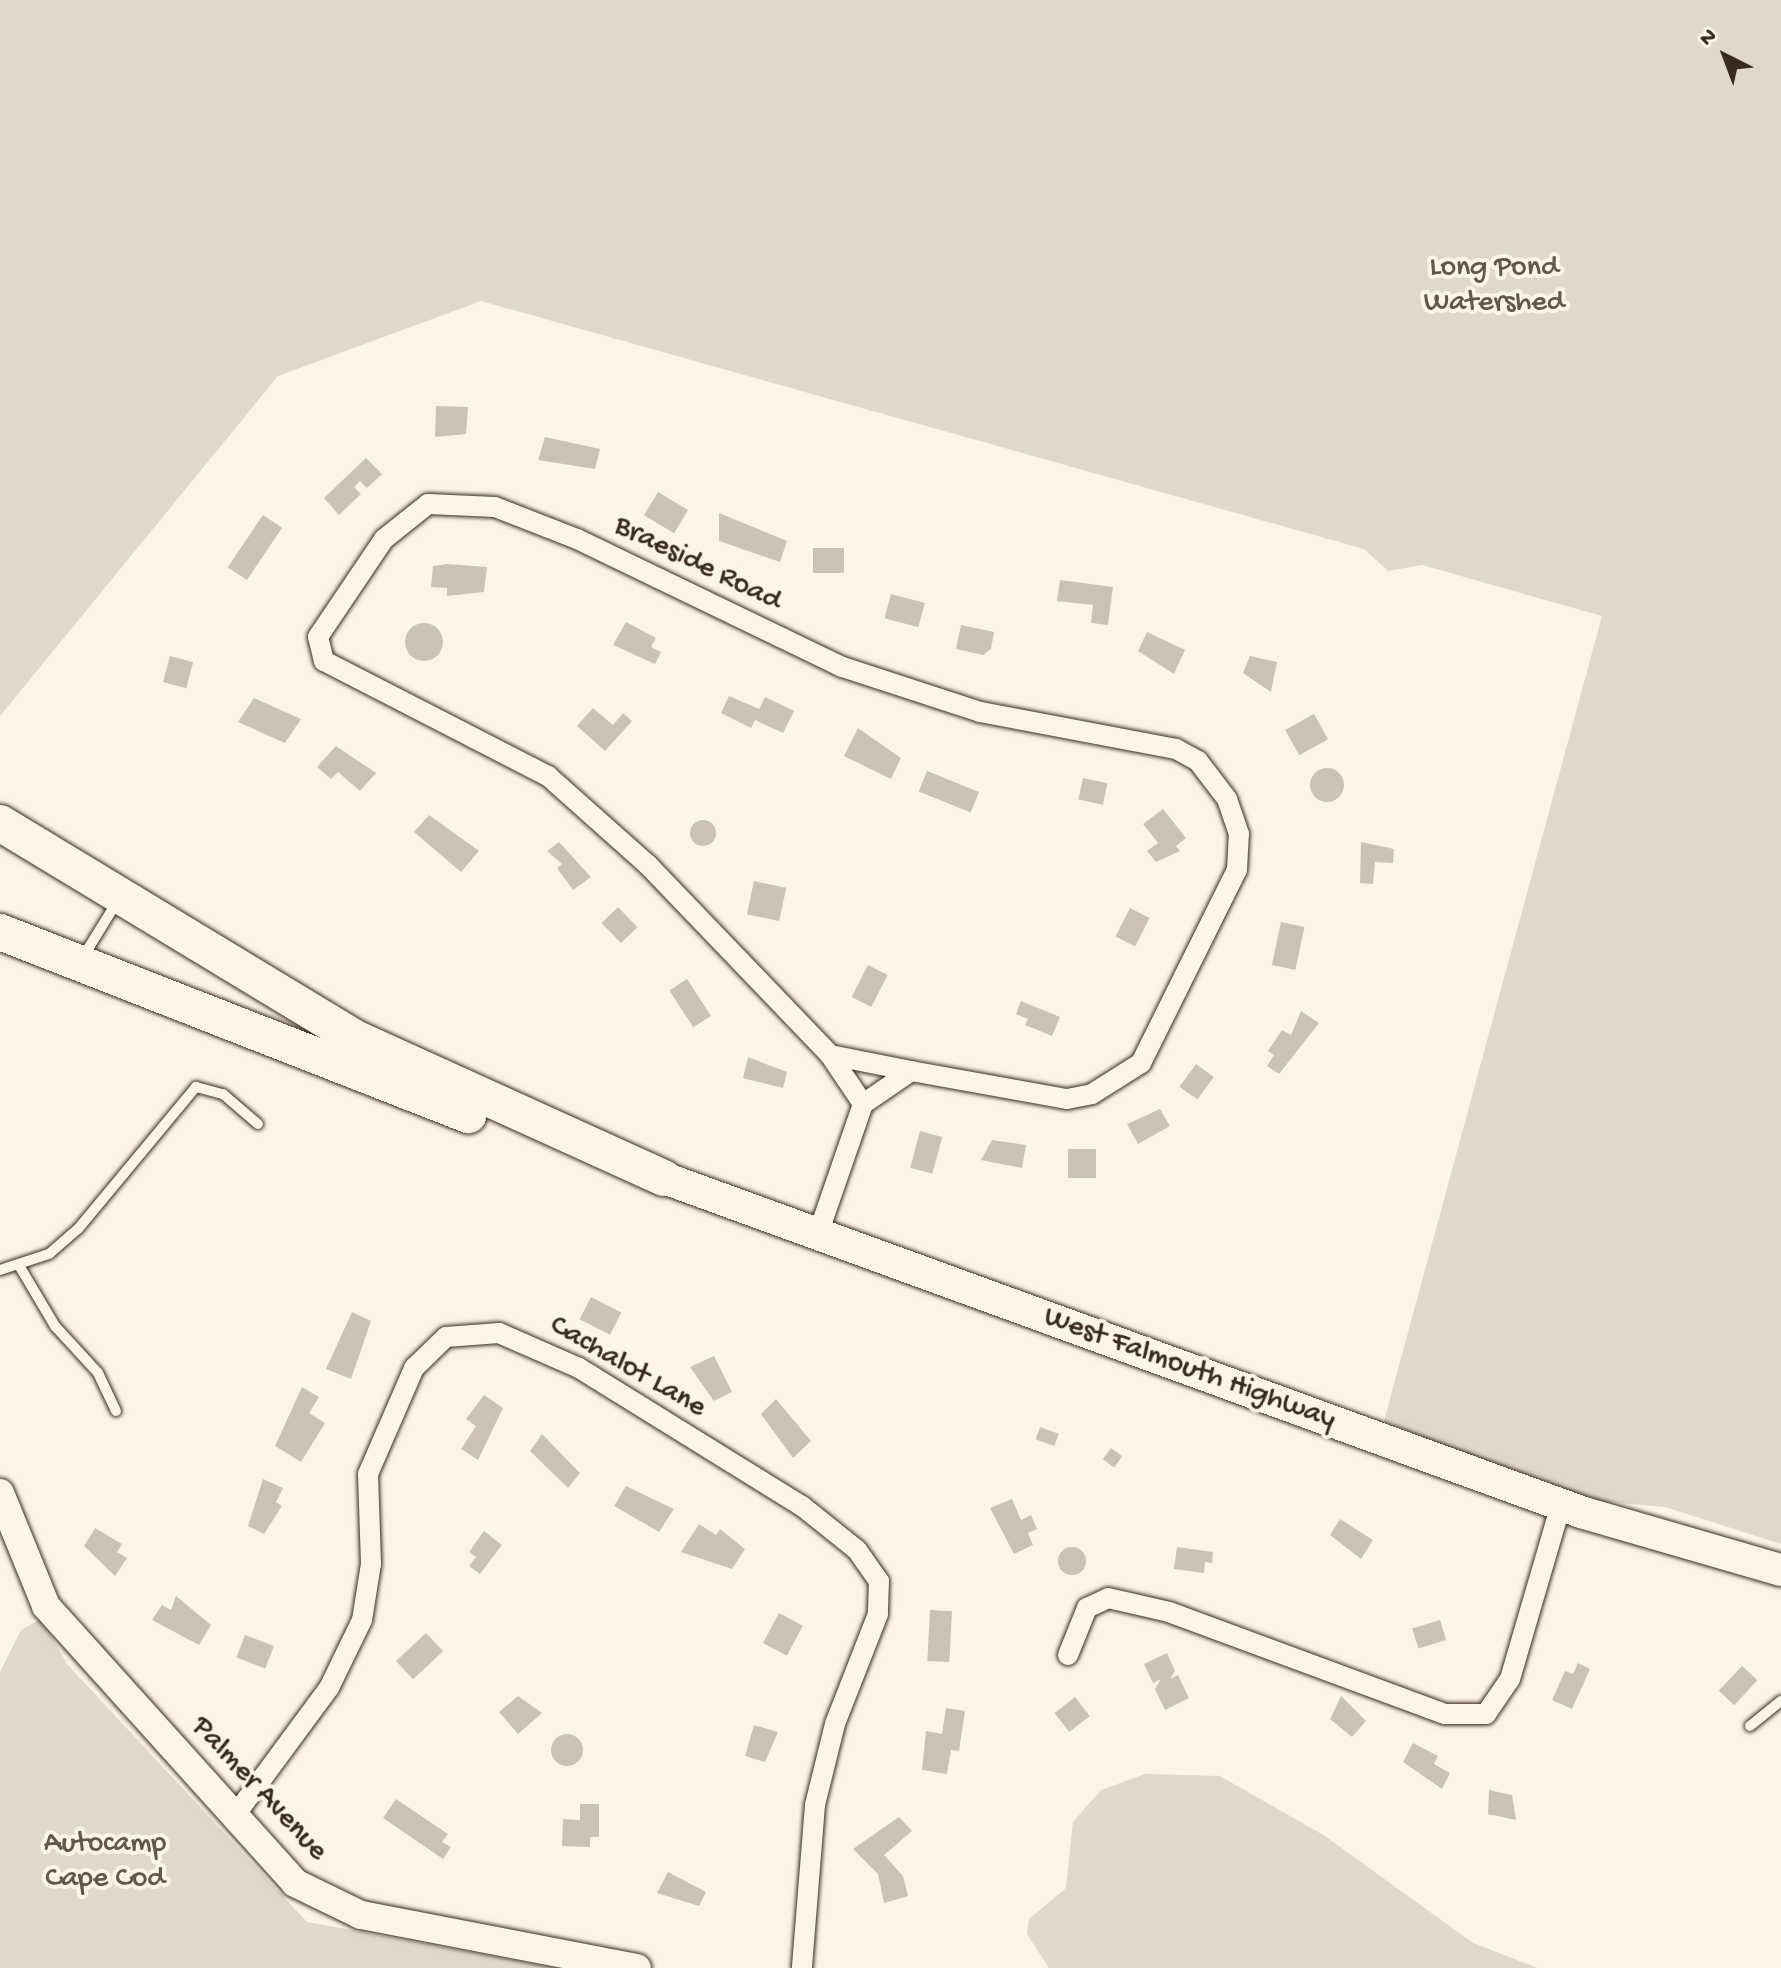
<!DOCTYPE html>
<style>
body{margin:0}
#map{position:relative;width:1781px;height:1968px;overflow:hidden;background:#fcf5e5;font-family:"Gochi Hand",sans-serif}
div>[style]{position:absolute}
[style*='--x']{left:calc(var(--x)*1px);top:calc(var(--y)*1px);width:calc(var(--w)*1px);rotate:calc(var(--a)*1deg)}
.green>*{inset:0;background:#e0d8c8}
.building>*{inset:0;background:#ccc2b3;transform-origin:0 0}
.round{border-radius:50%}
.roads{filter:drop-shadow(0 0 2px #3b2a1e) drop-shadow(0 0 2px #3b2a1e)}
.service>*{height:10px;margin:-5px;padding:0 5px;transform-origin:5px;border-radius:5px;background:#fcf5e5}
.minor>*{height:20px;margin:-10px;padding:0 10px;transform-origin:10px;border-radius:10px;background:#fcf5e5}
.secondary>*{height:28px;margin:-14px;padding:0 14px;transform-origin:14px;border-radius:14px;background:#fcf5e5}
.trunk>*{height:32px;margin:-16px;padding:0 16px;transform-origin:16px;border-radius:16px;background:#fcf5e5}
.motorway>*{height:36px;margin:-18px;padding:0 18px;transform-origin:18px;border-radius:18px;background:#fcf5e5}
span{translate:-50% -50%;white-space:nowrap;text-align:center;line-height:1.15;-webkit-text-stroke:8px #fcf5e5;paint-order:stroke}
.park-label{font-size:30px;color:#645648}
.street-label{font-size:30px;color:#3b2a1e}
.north{position:absolute;left:1685px;top:16px;width:80px;height:80px;-webkit-text-stroke:6px #fcf5e5;paint-order:stroke;rotate:318deg;font-size:22px;font-weight:700;line-height:32px;text-align:center;color:#3b2a1e}
.north::after{content:'';display:block;margin:auto;width:28px;height:36px;background:#3b2a1e;clip-path:polygon(50% 0,100% 100%,50% 72%,0 100%)}
</style>
<div id="map">
<div class="green">
<div style="clip-path:polygon(0 0,1781px 0,1781px 1544px,1665px 1507px,1565px 1498px,1384px 1421px,1602px 616px,1422px 565px,1388px 571px,1364px 549px,481px 301px,278px 376px,0 716px)"></div>
<div style="clip-path:polygon(41px 1619px,67px 1664px,307px 1922px,556px 1968px,0 1968px,0 1672px,21px 1630px)"></div>
<div style="clip-path:polygon(1145px 1774px,1220px 1776px,1325px 1836px,1473px 1943px,1538px 1968px,1049px 1968px,1027px 1934px,1029px 1919px,1066px 1888px,1073px 1822px,1101px 1790px)"></div>
</div>
<div class="building">
<div style="clip-path:polygon(436px 406px,468px 407px,466px 434px,435px 437px)"></div>
<div style="clip-path:polygon(545px 437px,600px 449px,595px 469px,538px 460px)"></div>
<div style="clip-path:polygon(366px 458px,382px 474px,367px 488px,360px 481px,354px 487px,361px 494px,339px 515px,324px 498px)"></div>
<div style="left:658px;top:492px;width:35px;height:27px;rotate:31deg"></div>
<div style="clip-path:polygon(719px 513px,787px 541px,780px 562px,719px 541px)"></div>
<div style="left:263px;top:515px;width:23px;height:63px;rotate:34deg"></div>
<div style="left:813px;top:548px;width:31px;height:25px"></div>
<div style="clip-path:polygon(447px 564px,487px 567px,484px 592px,447px 596px,447px 588px,431px 587px,433px 566px)"></div>
<div style="clip-path:polygon(1060px 580px,1113px 587px,1108px 625px,1091px 623px,1093px 605px,1057px 601px)"></div>
<div style="left:891px;top:594px;width:35px;height:25px;rotate:15deg"></div>
<div style="clip-path:polygon(626px 622px,656px 638px,651px 647px,661px 652px,655px 664px,613px 645px)"></div>
<div class="round" style="left:405px;top:623px;width:38px;height:38px"></div>
<div style="clip-path:polygon(961px 625px,994px 632px,991px 649px,983px 655px,956px 649px)"></div>
<div style="clip-path:polygon(1147px 632px,1185px 650px,1174px 674px,1138px 651px)"></div>
<div style="left:170px;top:656px;width:24px;height:27px;rotate:15deg"></div>
<div style="clip-path:polygon(1250px 656px,1277px 662px,1271px 692px,1243px 673px)"></div>
<div style="clip-path:polygon(729px 696px,759px 709px,765px 697px,794px 711px,783px 733px,755px 720px,751px 728px,721px 713px)"></div>
<div style="clip-path:polygon(254px 698px,301px 719px,285px 743px,238px 722px)"></div>
<div style="clip-path:polygon(593px 708px,613px 725px,623px 713px,632px 721px,605px 751px,577px 726px)"></div>
<div style="left:1314px;top:714px;width:29px;height:33px;rotate:61deg"></div>
<div style="clip-path:polygon(858px 728px,901px 758px,891px 779px,844px 756px)"></div>
<div style="clip-path:polygon(336px 746px,376px 773px,360px 791px,338px 772px,331px 779px,317px 767px)"></div>
<div class="round" style="left:1310px;top:768px;width:34px;height:34px"></div>
<div style="left:927px;top:771px;width:56px;height:22px;rotate:22deg"></div>
<div style="left:1083px;top:778px;width:25px;height:22px;rotate:12deg"></div>
<div style="clip-path:polygon(1163px 809px,1186px 838px,1176px 846px,1180px 851px,1156px 862px,1147px 851px,1158px 843px,1143px 824px)"></div>
<div style="clip-path:polygon(429px 815px,479px 851px,461px 872px,414px 832px)"></div>
<div class="round" style="left:690px;top:820px;width:26px;height:26px"></div>
<div style="clip-path:polygon(559px 842px,591px 877px,573px 890px,557px 868px,562px 864px,547px 851px)"></div>
<div style="clip-path:polygon(1361px 842px,1394px 849px,1393px 863px,1375px 862px,1373px 884px,1360px 883px)"></div>
<div style="left:754px;top:881px;width:33px;height:34px;rotate:12deg"></div>
<div style="left:618px;top:907px;width:28px;height:23px;rotate:46deg"></div>
<div style="left:1130px;top:908px;width:22px;height:32px;rotate:27deg"></div>
<div style="left:1281px;top:922px;width:24px;height:44px;rotate:12deg"></div>
<div style="left:868px;top:965px;width:22px;height:36px;rotate:27deg"></div>
<div style="left:687px;top:979px;width:44px;height:21px;rotate:57deg"></div>
<div style="clip-path:polygon(1021px 1001px,1060px 1017px,1052px 1036px,1025px 1025px,1028px 1019px,1016px 1014px)"></div>
<div style="clip-path:polygon(1301px 1011px,1319px 1023px,1279px 1074px,1267px 1066px,1274px 1055px,1268px 1051px,1282px 1030px,1291px 1035px)"></div>
<div style="clip-path:polygon(748px 1057px,787px 1072px,783px 1088px,743px 1078px)"></div>
<div style="left:1196px;top:1064px;width:22px;height:28px;rotate:36deg"></div>
<div style="clip-path:polygon(1160px 1109px,1170px 1126px,1138px 1144px,1127px 1124px)"></div>
<div style="left:920px;top:1131px;width:23px;height:38px;rotate:15deg"></div>
<div style="clip-path:polygon(992px 1140px,1026px 1145px,1022px 1168px,981px 1160px)"></div>
<div style="left:1096px;top:1149px;width:29px;height:28px;rotate:90deg"></div>
<div style="left:591px;top:1297px;width:34px;height:25px;rotate:27deg"></div>
<div style="clip-path:polygon(352px 1312px,371px 1321px,351px 1379px,326px 1369px)"></div>
<div style="clip-path:polygon(714px 1356px,732px 1392px,714px 1401px,690px 1367px)"></div>
<div style="clip-path:polygon(302px 1387px,319px 1397px,309px 1413px,325px 1423px,301px 1462px,275px 1446px)"></div>
<div style="clip-path:polygon(484px 1395px,503px 1408px,478px 1460px,461px 1449px,476px 1426px,466px 1419px)"></div>
<div style="clip-path:polygon(776px 1399px,811px 1441px,793px 1458px,761px 1414px)"></div>
<div style="left:1040px;top:1427px;width:20px;height:13px;rotate:20deg"></div>
<div style="clip-path:polygon(542px 1434px,580px 1473px,568px 1488px,530px 1451px)"></div>
<div style="left:1111px;top:1448px;width:14px;height:14px;rotate:36deg"></div>
<div style="clip-path:polygon(263px 1479px,283px 1488px,276px 1502px,282px 1506px,264px 1534px,248px 1526px)"></div>
<div style="clip-path:polygon(626px 1486px,674px 1509px,659px 1532px,614px 1506px)"></div>
<div style="clip-path:polygon(1012px 1499px,1021px 1520px,1031px 1515px,1037px 1529px,1028px 1533px,1033px 1545px,1014px 1554px,990px 1508px)"></div>
<div style="clip-path:polygon(1340px 1519px,1373px 1540px,1361px 1559px,1330px 1535px)"></div>
<div style="clip-path:polygon(699px 1524px,716px 1535px,720px 1529px,745px 1549px,732px 1569px,681px 1552px)"></div>
<div style="clip-path:polygon(95px 1528px,122px 1544px,117px 1552px,127px 1558px,115px 1576px,84px 1546px)"></div>
<div style="clip-path:polygon(484px 1531px,502px 1545px,480px 1574px,469px 1566px,476px 1557px,469px 1552px)"></div>
<div class="round" style="left:1058px;top:1547px;width:28px;height:28px"></div>
<div style="clip-path:polygon(1177px 1547px,1213px 1552px,1212px 1563px,1205px 1562px,1204px 1573px,1174px 1569px)"></div>
<div style="clip-path:polygon(176px 1596px,211px 1625px,199px 1645px,152px 1620px,162px 1605px,171px 1610px)"></div>
<div style="left:930px;top:1610px;width:22px;height:51px;rotate:3deg"></div>
<div style="left:779px;top:1613px;width:27px;height:34px;rotate:28deg"></div>
<div style="left:1440px;top:1620px;width:21px;height:29px;rotate:73deg"></div>
<div style="left:426px;top:1633px;width:25px;height:41px;rotate:47deg"></div>
<div style="left:245px;top:1635px;width:31px;height:24px;rotate:21deg"></div>
<div style="clip-path:polygon(1167px 1653px,1175px 1671px,1170px 1679px,1178px 1675px,1189px 1698px,1165px 1710px,1155px 1689px,1161px 1679px,1153px 1683px,1144px 1664px)"></div>
<div style="clip-path:polygon(1578px 1663px,1590px 1669px,1572px 1709px,1552px 1700px,1565px 1671px,1573px 1674px)"></div>
<div style="left:1742px;top:1666px;width:21px;height:34px;rotate:43deg"></div>
<div style="clip-path:polygon(518px 1696px,542px 1713px,518px 1734px,499px 1712px)"></div>
<div style="clip-path:polygon(1341px 1696px,1366px 1721px,1352px 1737px,1330px 1719px)"></div>
<div style="left:1075px;top:1697px;width:24px;height:26px;rotate:52deg"></div>
<div style="clip-path:polygon(946px 1708px,965px 1711px,959px 1751px,951px 1750px,947px 1774px,922px 1770px,926px 1731px,942px 1734px)"></div>
<div style="clip-path:polygon(754px 1725px,778px 1732px,765px 1762px,745px 1756px)"></div>
<div class="round" style="left:551px;top:1734px;width:32px;height:32px"></div>
<div style="clip-path:polygon(1413px 1743px,1438px 1756px,1434px 1764px,1450px 1773px,1442px 1789px,1403px 1762px)"></div>
<div style="clip-path:polygon(1489px 1790px,1512px 1795px,1516px 1820px,1488px 1814px)"></div>
<div style="clip-path:polygon(396px 1799px,448px 1834px,442px 1842px,451px 1847px,443px 1859px,383px 1818px)"></div>
<div style="clip-path:polygon(580px 1804px,599px 1804px,599px 1837px,590px 1837px,590px 1847px,562px 1846px,563px 1819px,580px 1820px)"></div>
<div style="clip-path:polygon(899px 1817px,912px 1831px,884px 1855px,903px 1876px,908px 1896px,884px 1903px,878px 1874px,853px 1849px)"></div>
<div style="clip-path:polygon(668px 1872px,706px 1892px,699px 1906px,657px 1893px)"></div>
</div>
<div class="roads">
<div class="service">
<div style="--x:83;--y:957;--w:65;--a:-58.3"></div>
<div style="--x:20;--y:1267;--w:69;--a:59.3"></div>
<div style="--x:55;--y:1326;--w:64;--a:47.5"></div>
<div style="--x:98;--y:1373;--w:42;--a:64.7"></div>
<div style="--x:0;--y:1270;--w:52;--a:-18.1"></div>
<div style="--x:49;--y:1254;--w:38;--a:-41"></div>
<div style="--x:78;--y:1229;--w:185;--a:-50.3"></div>
<div style="--x:196;--y:1087;--w:28;--a:15"></div>
<div style="--x:223;--y:1094;--w:46;--a:40.6"></div>
<div style="--x:1750;--y:1726;--w:40;--a:-39"></div>
</div>
<div class="minor">
<div style="--x:830;--y:1055;--w:59;--a:56"></div>
<div style="--x:818;--y:1234;--w:138;--a:-70.9"></div>
<div style="--x:863;--y:1104;--w:58;--a:-34.5"></div>
<div style="--x:911;--y:1071;--w:158;--a:10.2"></div>
<div style="--x:1067;--y:1099;--w:25;--a:-11"></div>
<div style="--x:1092;--y:1094;--w:58;--a:-32.3"></div>
<div style="--x:1141;--y:1063;--w:216;--a:-63.6"></div>
<div style="--x:1237;--y:870;--w:36;--a:-87"></div>
<div style="--x:1239;--y:834;--w:37;--a:-109"></div>
<div style="--x:1227;--y:799;--w:48;--a:-127.3"></div>
<div style="--x:1198;--y:761;--w:25;--a:-151"></div>
<div style="--x:1176;--y:749;--w:199;--a:-169.3"></div>
<div style="--x:980;--y:712;--w:145;--a:-161.9"></div>
<div style="--x:842;--y:667;--w:294;--a:-154.2"></div>
<div style="--x:577;--y:539;--w:88;--a:-158.7"></div>
<div style="--x:495;--y:507;--w:67;--a:-177.4"></div>
<div style="--x:428;--y:504;--w:56;--a:141.5"></div>
<div style="--x:384;--y:539;--w:118;--a:124"></div>
<div style="--x:318;--y:637;--w:25;--a:76"></div>
<div style="--x:324;--y:661;--w:252;--a:27.2"></div>
<div style="--x:548;--y:776;--w:134;--a:41.7"></div>
<div style="--x:648;--y:865;--w:263;--a:46.2"></div>
<div style="--x:830;--y:1055;--w:83;--a:11.2"></div>
<div style="--x:1068;--y:1655;--w:51;--a:-68"></div>
<div style="--x:1087;--y:1608;--w:23;--a:-25"></div>
<div style="--x:1108;--y:1598;--w:63;--a:12.9"></div>
<div style="--x:1169;--y:1612;--w:294;--a:20.3"></div>
<div style="--x:1445;--y:1714;--w:41;--a:0"></div>
<div style="--x:1486;--y:1714;--w:42;--a:-55.6"></div>
<div style="--x:1510;--y:1679;--w:181;--a:-73.7"></div>
<div style="--x:233;--y:1818;--w:162;--a:-53.6"></div>
<div style="--x:329;--y:1688;--w:76;--a:-64.1"></div>
<div style="--x:362;--y:1620;--w:57;--a:-80.9"></div>
<div style="--x:371;--y:1564;--w:90;--a:-91.9"></div>
<div style="--x:368;--y:1474;--w:116;--a:-66.5"></div>
<div style="--x:414;--y:1368;--w:45;--a:-44.1"></div>
<div style="--x:446;--y:1337;--w:53;--a:-4.3"></div>
<div style="--x:499;--y:1333;--w:87;--a:23.6"></div>
<div style="--x:579;--y:1368;--w:262;--a:31.8"></div>
<div style="--x:802;--y:1506;--w:70;--a:38.7"></div>
<div style="--x:857;--y:1550;--w:38;--a:55"></div>
<div style="--x:879;--y:1581;--w:33;--a:92"></div>
<div style="--x:878;--y:1614;--w:118;--a:111.4"></div>
<div style="--x:835;--y:1724;--w:83;--a:103.9"></div>
<div style="--x:815;--y:1805;--w:164;--a:94.6"></div>
</div>
<div class="secondary">
<div style="--x:0;--y:1493;--w:122;--a:67.8"></div>
<div style="--x:46;--y:1606;--w:372;--a:48"></div>
<div style="--x:295;--y:1883;--w:73;--a:25.9"></div>
<div style="--x:361;--y:1915;--w:281;--a:10.9"></div>
</div>
<div class="trunk">
<div style="--x:664;--y:1178;--w:976;--a:20.01"></div>
<div style="--x:1581;--y:1512;--w:208;--a:16.2"></div>
</div>
<div class="motorway">
<div style="--x:0;--y:823;--w:413;--a:31.2"></div>
<div style="--x:353;--y:1037;--w:341;--a:24.4"></div>
<div style="--x:0;--y:932;--w:503;--a:21.36"></div>
</div>
</div>
<div class="park-label">
<span style="left:1494px;top:286px">Long Pond<br>Watershed</span>
<span style="left:105px;top:1862px">Autocamp<br>Cape Cod</span>
</div>
<div class="street-label">
<span style="left:697px;top:565px;rotate:26deg">Braeside Road</span>
<span style="left:627px;top:1368px;rotate:30deg">Cachalot Lane</span>
<span style="left:1189px;top:1370px;rotate:20deg">West Falmouth Highway</span>
<span style="left:258px;top:1790px;rotate:47deg">Palmer Avenue</span>
</div>
<div class="north">N</div>
</div>
